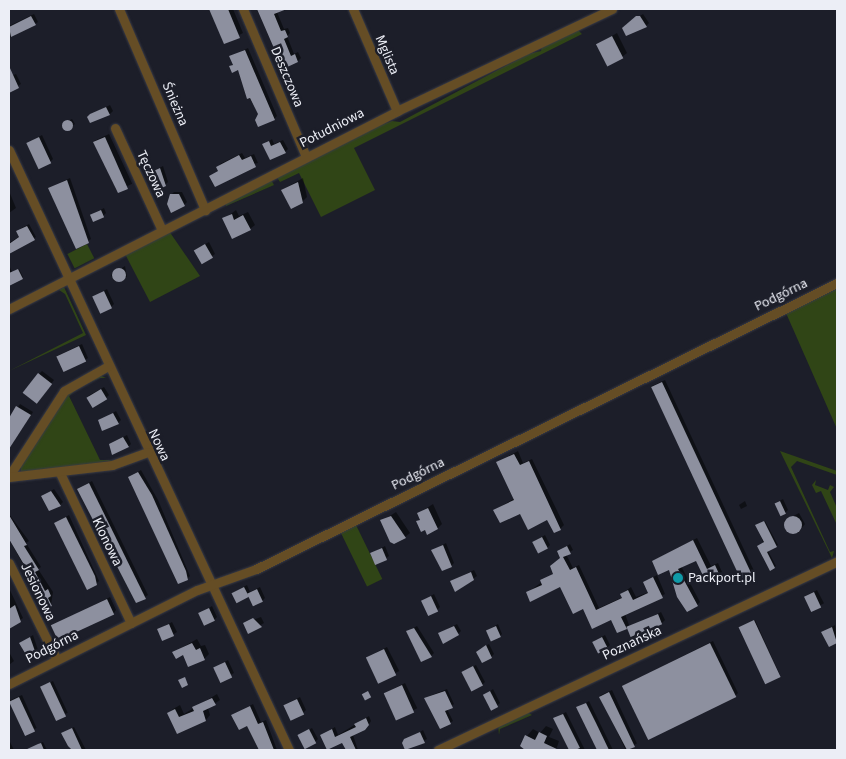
<!DOCTYPE html>
<meta charset="utf-8">
<style>
body{margin:0}
#map{position:relative;width:846px;height:759px;overflow:hidden;background:#1c1e29;font-family:"Source Sans 3",sans-serif}
div>[style]{position:absolute}
[style*='--x']{left:calc(var(--x)*1px);top:calc(var(--y)*1px);width:calc(var(--w)*1px);rotate:calc(var(--a)*1deg)}
.green>*{inset:0;background:#304516;transform-origin:0 0}
.shadow>*{inset:0;background:#0007;transform-origin:0 0}
.building>*{inset:0;background:#8d909f;transform-origin:0 0}
.round{border-radius:50%}
.roads{filter:drop-shadow(0 0 1px #393b46) drop-shadow(0 0 1px #393b46)}
.minor>*{height:9px;margin:-4.5px;padding:0 4.5px;transform-origin:4.5px;border-radius:4.5px;background:#654d25}
.dots>*{width:14px;height:14px;translate:-50% -50%;box-sizing:border-box;border:2px solid #1c1e29;border-radius:50%}
span{translate:-50% -50%;white-space:nowrap;text-align:center;line-height:1.15;-webkit-text-stroke:5px #1c1e29;paint-order:stroke}
.street-label{font-size:14px;color:#eceef6}
.poi-label{font-size:14px;color:#eceef6}
.left{translate:0 -50%;text-align:left}
.frame{position:absolute;inset:0;border:10px solid #eceef6;pointer-events:none}
</style>
<div id="map">
<div class="green">
<div style="clip-path:polygon(577px 29px,582px 34px,354px 148px,375px 190px,321px 217px,299px 173px,280px 182px,276px 176px,362px 132px,392px 121px,400px 122px,528px 54px,541px 51px,542px 46px)"></div>
<div style="clip-path:polygon(270px 178px,274px 185px,226px 206px,226px 203px)"></div>
<div style="clip-path:polygon(169px 231px,200px 276px,150px 302px,124px 252px)"></div>
<div style="left:87px;top:244px;width:16px;height:22px;rotate:63deg"></div>
<div style="clip-path:polygon(64px 287px,86px 335px,9px 371px,83px 333px,65px 294px,59px 290px)"></div>
<div style="clip-path:polygon(837px 289px,837px 429px,786px 313px)"></div>
<div style="clip-path:polygon(99px 375px,106px 378px,100px 378px,79px 387px,69px 396px,100px 460px,114px 460px,47px 471px,21px 471px,20px 465px,66px 394px)"></div>
<div style="clip-path:polygon(780px 451px,837px 471px,837px 475px,797px 461px,791px 467px,830px 552px,834px 551px,832px 558px)"></div>
<div style="clip-path:polygon(816px 480px,815px 485px,828px 490px,830px 485px,834px 487px,830px 492px,837px 508px,837px 525px,821px 491px,816px 493px,812px 485px)"></div>
<div style="left:356px;top:525px;width:60px;height:17px;rotate:64deg"></div>
<div style="clip-path:polygon(527px 712px,532px 715px,500px 729px,499px 735px,498px 725px)"></div>
</div>
<div class="shadow">
<div style="clip-path:polygon(210px 9px,233px 9px,243px 33px,224px 43px)"></div>
<div style="clip-path:polygon(259px 9px,280px 9px,277px 12px,284px 29px,288px 28px,290px 33px,287px 36px,294px 54px,298px 52px,301px 58px,298px 61px,283px 67px)"></div>
<div style="clip-path:polygon(34px 14px,38px 22px,35px 24px,9px 38px,9px 26px)"></div>
<div style="clip-path:polygon(643px 14px,649px 23px,646px 26px,626px 25px)"></div>
<div style="clip-path:polygon(617px 33px,627px 53px,622px 57px,598px 44px)"></div>
<div style="clip-path:polygon(248px 48px,277px 116px,274px 119px,259px 114px,245px 91px,239px 69px,231px 67px,233px 64px,230px 57px)"></div>
<div style="clip-path:polygon(16px 74px,21px 84px,9px 91px,9px 77px)"></div>
<div style="clip-path:polygon(110px 105px,113px 111px,110px 114px,91px 122px,92px 114px)"></div>
<div style="clip-path:polygon(72px 119px,75px 124px,65px 130px,62px 124px)"></div>
<div style="left:109px;top:134px;width:55px;height:17px;rotate:65deg"></div>
<div style="clip-path:polygon(42px 135px,53px 159px,50px 162px,28px 143px)"></div>
<div style="clip-path:polygon(272px 139px,274px 144px,283px 140px,288px 149px,285px 152px,264px 145px)"></div>
<div style="clip-path:polygon(242px 153px,245px 158px,254px 154px,258px 163px,211px 176px,219px 170px,220px 164px)"></div>
<div style="clip-path:polygon(163px 166px,168px 182px,165px 185px,150px 173px)"></div>
<div style="clip-path:polygon(70px 178px,91px 239px,88px 241px,49px 188px)"></div>
<div style="clip-path:polygon(303px 178px,307px 197px,302px 202px,282px 190px)"></div>
<div style="clip-path:polygon(9px 191px,16px 208px,9px 213px)"></div>
<div style="clip-path:polygon(174px 192px,182px 192px,187px 202px,184px 205px,171px 195px)"></div>
<div style="clip-path:polygon(104px 208px,106px 213px,103px 216px,91px 215px)"></div>
<div style="clip-path:polygon(236px 210px,239px 216px,248px 212px,255px 225px,250px 229px,224px 219px)"></div>
<div style="clip-path:polygon(29px 224px,36px 237px,9px 253px,9px 243px,20px 236px,20px 229px)"></div>
<div style="clip-path:polygon(209px 242px,215px 254px,202px 263px,195px 250px)"></div>
<div style="clip-path:polygon(9px 265px,12px 272px,19px 269px,23px 277px,9px 285px)"></div>
<div style="clip-path:polygon(125px 266px,127px 277px,114px 281px,111px 275px)"></div>
<div style="clip-path:polygon(107px 289px,114px 304px,111px 307px,93px 297px)"></div>
<div style="clip-path:polygon(82px 344px,88px 358px,85px 360px,57px 356px)"></div>
<div style="clip-path:polygon(42px 371px,54px 380px,40px 399px,39px 374px)"></div>
<div style="left:665px;top:380px;width:216px;height:15px;rotate:65deg"></div>
<div style="clip-path:polygon(104px 387px,109px 395px,106px 398px,88px 396px)"></div>
<div style="clip-path:polygon(20px 404px,33px 412px,9px 449px,9px 420px)"></div>
<div style="clip-path:polygon(116px 411px,121px 420px,118px 423px,100px 421px)"></div>
<div style="clip-path:polygon(127px 435px,131px 444px,129px 446px,110px 444px)"></div>
<div style="clip-path:polygon(518px 451px,523px 463px,532px 459px,564px 525px,560px 529px,548px 519px,495px 510px,515px 498px,497px 462px)"></div>
<div style="clip-path:polygon(141px 470px,158px 500px,190px 576px,187px 579px,129px 477px)"></div>
<div style="clip-path:polygon(92px 481px,148px 595px,137px 602px,78px 489px)"></div>
<div style="clip-path:polygon(54px 489px,63px 502px,60px 505px,43px 496px)"></div>
<div style="clip-path:polygon(783px 499px,788px 510px,785px 513px,776px 503px)"></div>
<div style="clip-path:polygon(745px 501px,747px 506px,741px 509px,739px 505px)"></div>
<div style="clip-path:polygon(433px 504px,442px 524px,438px 528px,425px 528px,418px 522px,421px 518px,419px 513px)"></div>
<div style="clip-path:polygon(396px 512px,410px 533px,405px 537px,382px 521px)"></div>
<div style="clip-path:polygon(799px 513px,805px 524px,798px 533px,790px 533px,784px 521px)"></div>
<div style="clip-path:polygon(9px 514px,29px 541px,26px 543px,41px 567px,38px 569px,53px 592px,51px 605px,39px 593px,9px 539px)"></div>
<div style="clip-path:polygon(69px 515px,99px 581px,96px 584px,56px 523px)"></div>
<div style="clip-path:polygon(765px 521px,778px 545px,768px 551px,776px 566px,770px 569px,758px 524px)"></div>
<div style="clip-path:polygon(545px 535px,550px 545px,547px 548px,533px 542px)"></div>
<div style="clip-path:polygon(697px 538px,711px 566px,718px 563px,722px 572px,706px 580px,696px 559px,681px 566px,700px 602px,697px 605px,670px 568px,653px 561px)"></div>
<div style="clip-path:polygon(446px 543px,454px 563px,451px 566px,432px 551px)"></div>
<div style="clip-path:polygon(570px 544px,573px 550px,566px 554px,573px 568px,579px 565px,599px 608px,623px 597px,621px 594px,631px 587px,636px 597px,649px 592px,644px 582px,657px 575px,665px 594px,625px 614px,629px 625px,626px 628px,612px 618px,583px 608px,561px 586px,527px 593px,554px 573px,562px 558px,558px 552px)"></div>
<div style="clip-path:polygon(385px 546px,389px 556px,386px 558px,372px 553px)"></div>
<div style="clip-path:polygon(474px 570px,477px 576px,456px 591px,452px 581px)"></div>
<div style="clip-path:polygon(247px 585px,250px 592px,260px 587px,265px 598px,262px 601px,250px 595px,233px 593px)"></div>
<div style="clip-path:polygon(9px 588px,23px 618px,13px 625px,9px 616px)"></div>
<div style="left:817px;top:590px;width:15px;height:14px;rotate:62deg"></div>
<div style="clip-path:polygon(434px 594px,440px 607px,437px 610px,422px 601px)"></div>
<div style="clip-path:polygon(110px 597px,116px 610px,114px 613px,53px 626px)"></div>
<div style="clip-path:polygon(212px 606px,217px 617px,214px 620px,200px 614px)"></div>
<div style="clip-path:polygon(661px 612px,665px 620px,662px 623px,633px 637px,630px 630px,632px 627px)"></div>
<div style="clip-path:polygon(261px 617px,264px 623px,249px 632px,244px 623px)"></div>
<div style="clip-path:polygon(755px 620px,780px 675px,779px 676px,742px 627px)"></div>
<div style="clip-path:polygon(172px 622px,177px 632px,164px 640px,159px 629px)"></div>
<div style="clip-path:polygon(457px 624px,461px 631px,458px 634px,440px 633px)"></div>
<div style="clip-path:polygon(498px 624px,502px 634px,500px 636px,488px 630px)"></div>
<div style="clip-path:polygon(835px 625px,837px 642px,829px 646px,823px 632px)"></div>
<div style="clip-path:polygon(417px 626px,434px 653px,431px 656px,408px 631px)"></div>
<div style="clip-path:polygon(33px 635px,38px 650px,35px 653px,21px 643px)"></div>
<div style="clip-path:polygon(605px 635px,610px 645px,607px 648px,594px 641px)"></div>
<div style="clip-path:polygon(197px 639px,201px 646px,205px 645px,209px 654px,204px 659px,174px 652px)"></div>
<div style="clip-path:polygon(713px 641px,738px 693px,735px 696px,623px 686px)"></div>
<div style="clip-path:polygon(489px 644px,494px 654px,491px 657px,480px 649px)"></div>
<div style="left:387px;top:647px;width:27px;height:22px;rotate:63deg"></div>
<div style="clip-path:polygon(9px 652px,14px 661px,9px 665px)"></div>
<div style="clip-path:polygon(228px 660px,234px 673px,220px 681px,214px 668px)"></div>
<div style="clip-path:polygon(476px 665px,485px 682px,482px 685px,466px 670px)"></div>
<div style="left:53px;top:681px;width:35px;height:14px;rotate:65deg"></div>
<div style="left:405px;top:683px;width:28px;height:22px;rotate:64deg"></div>
<div style="clip-path:polygon(447px 689px,454px 704px,447px 709px,453px 721px,450px 723px,425px 698px)"></div>
<div style="clip-path:polygon(493px 689px,500px 703px,492px 709px,485px 695px)"></div>
<div style="left:612px;top:690px;width:59px;height:13px;rotate:65deg"></div>
<div style="clip-path:polygon(217px 694px,220px 700px,208px 708px,210px 715px,206px 720px,177px 733px,168px 714px,173px 709px,180px 705px,184px 714px)"></div>
<div style="left:22px;top:695px;width:36px;height:14px;rotate:66deg"></div>
<div style="clip-path:polygon(300px 697px,306px 710px,303px 713px,284px 705px)"></div>
<div style="clip-path:polygon(589px 701px,613px 750px,599px 750px,578px 708px)"></div>
<div style="clip-path:polygon(253px 704px,261px 722px,266px 720px,277px 750px,260px 750px,248px 725px,233px 715px)"></div>
<div style="clip-path:polygon(566px 712px,585px 750px,570px 750px,555px 718px)"></div>
<div style="clip-path:polygon(369px 716px,371px 721px,368px 726px,353px 735px,358px 750px,347px 750px,343px 741px,322px 735px,335px 727px,338px 735px)"></div>
<div style="clip-path:polygon(546px 726px,553px 729px,549px 737px,559px 741px,556px 750px,526px 750px,527px 736px,533px 729px,540px 733px)"></div>
<div style="clip-path:polygon(74px 727px,86px 750px,71px 750px,63px 733px)"></div>
<div style="clip-path:polygon(312px 728px,318px 739px,315px 742px,299px 735px)"></div>
<div style="clip-path:polygon(423px 730px,427px 739px,406px 749px,406px 741px)"></div>
<div style="clip-path:polygon(9px 740px,14px 750px,9px 750px)"></div>
<div style="clip-path:polygon(43px 742px,47px 750px,33px 750px,34px 746px)"></div>
</div>
<div class="building">
<div style="clip-path:polygon(209px 9px,228px 9px,240px 38px,224px 44px)"></div>
<div style="clip-path:polygon(257px 9px,287px 9px,274px 14px,281px 31px,285px 30px,288px 37px,284px 39px,291px 56px,295px 54px,298px 62px,283px 69px)"></div>
<div style="clip-path:polygon(31px 16px,36px 25px,11px 37px,9px 27px)"></div>
<div style="clip-path:polygon(636px 16px,640px 16px,647px 27px,626px 36px,622px 28px)"></div>
<div style="left:612px;top:36px;width:25px;height:18px;rotate:63deg"></div>
<div style="clip-path:polygon(245px 50px,275px 120px,258px 127px,255px 120px,258px 114px,250px 98px,247px 99px,238px 70px,232px 73px,229px 66px,233px 65px,229px 56px)"></div>
<div style="clip-path:polygon(9px 66px,19px 88px,9px 93px)"></div>
<div style="clip-path:polygon(106px 107px,110px 115px,90px 123px,87px 117px,90px 114px)"></div>
<div class="round" style="left:61.5px;top:119.5px;width:11px;height:11px"></div>
<div style="left:39px;top:137px;width:29px;height:14px;rotate:65deg"></div>
<div style="clip-path:polygon(105px 137px,128px 189px,118px 193px,93px 142px)"></div>
<div style="clip-path:polygon(269px 141px,271px 146px,280px 142px,286px 153px,270px 160px,262px 144px)"></div>
<div style="clip-path:polygon(239px 155px,242px 160px,251px 156px,256px 167px,215px 187px,209px 176px,218px 171px,216px 167px)"></div>
<div style="clip-path:polygon(160px 168px,166px 186px,157px 190px,149px 173px)"></div>
<div style="clip-path:polygon(67px 180px,89px 243px,76px 249px,48px 188px)"></div>
<div style="clip-path:polygon(298px 182px,303px 203px,291px 209px,281px 190px)"></div>
<div style="clip-path:polygon(170px 194px,179px 194px,185px 206px,171px 213px,167px 204px)"></div>
<div style="left:101px;top:210px;width:8px;height:12px;rotate:67deg"></div>
<div style="clip-path:polygon(232px 214px,234px 220px,243px 215px,251px 230px,232px 239px,222px 218px)"></div>
<div style="clip-path:polygon(27px 226px,35px 240px,9px 254px,9px 244px,19px 237px,16px 231px)"></div>
<div style="left:205px;top:244px;width:16px;height:13px;rotate:60deg"></div>
<div class="round" style="left:112px;top:268px;width:14px;height:14px"></div>
<div style="clip-path:polygon(18px 269px,23px 279px,9px 286px,9px 273px)"></div>
<div style="left:104px;top:291px;width:19px;height:13px;rotate:65deg"></div>
<div style="left:79px;top:346px;width:17px;height:25px;rotate:65deg"></div>
<div style="left:38px;top:373px;width:18px;height:25px;rotate:38deg"></div>
<div style="left:662px;top:382px;width:218px;height:12px;rotate:65deg"></div>
<div style="left:101px;top:389px;width:12px;height:17px;rotate:59deg"></div>
<div style="clip-path:polygon(16px 406px,31px 415px,9px 449px,9px 418px)"></div>
<div style="clip-path:polygon(113px 413px,119px 424px,102px 431px,98px 420px)"></div>
<div style="clip-path:polygon(123px 437px,129px 447px,112px 455px,109px 444px)"></div>
<div style="clip-path:polygon(514px 454px,520px 465px,529px 461px,561px 530px,554px 533px,547px 520px,528px 530px,520px 514px,500px 523px,493px 510px,514px 500px,496px 462px)"></div>
<div style="clip-path:polygon(138px 472px,152px 495px,186px 571px,188px 580px,178px 584px,128px 477px)"></div>
<div style="clip-path:polygon(89px 483px,146px 599px,136px 603px,77px 489px)"></div>
<div style="clip-path:polygon(51px 491px,61px 506px,49px 511px,41px 496px)"></div>
<div style="left:780px;top:501px;width:14px;height:6px;rotate:65deg"></div>
<div style="clip-path:polygon(428px 508px,438px 529px,427px 535px,425px 530px,421px 532px,416px 521px,420px 520px,417px 513px)"></div>
<div style="clip-path:polygon(9px 515px,27px 545px,24px 546px,39px 570px,35px 572px,45px 591px,48px 589px,51px 596px,48px 598px,52px 606px,45px 609px,41px 601px,38px 602px,35px 595px,38px 594px,23px 570px,26px 568px,9px 539px)"></div>
<div style="clip-path:polygon(391px 516px,406px 538px,394px 544px,390px 542px,380px 520px)"></div>
<div class="round" style="left:784px;top:516px;width:18px;height:18px"></div>
<div style="clip-path:polygon(66px 517px,95px 576px,97px 585px,87px 590px,54px 523px)"></div>
<div style="clip-path:polygon(764px 521px,777px 547px,767px 552px,775px 568px,770px 571px,757px 546px,764px 542px,755px 525px)"></div>
<div style="left:542px;top:537px;width:13px;height:11px;rotate:63deg"></div>
<div style="clip-path:polygon(693px 540px,707px 569px,715px 565px,720px 576px,706px 582px,696px 561px,678px 569px,698px 606px,687px 612px,677px 597px,669px 570px,658px 575px,652px 561px)"></div>
<div style="clip-path:polygon(443px 545px,452px 567px,442px 571px,431px 550px)"></div>
<div style="clip-path:polygon(567px 546px,571px 554px,563px 557px,570px 570px,576px 567px,596px 610px,622px 598px,620px 594px,628px 590px,633px 600px,648px 593px,643px 582px,653px 577px,663px 598px,621px 617px,627px 629px,617px 633px,611px 620px,592px 629px,583px 609px,573px 614px,560px 587px,530px 602px,526px 592px,542px 585px,540px 580px,553px 574px,550px 566px,560px 558px,557px 551px)"></div>
<div style="left:382px;top:548px;width:13px;height:13px;rotate:67deg"></div>
<div style="clip-path:polygon(471px 572px,474px 580px,455px 592px,450px 581px)"></div>
<div style="left:244px;top:587px;width:11px;height:14px;rotate:63deg"></div>
<div style="left:257px;top:589px;width:14px;height:11px;rotate:65deg"></div>
<div style="left:814px;top:592px;width:17px;height:11px;rotate:65deg"></div>
<div style="left:431px;top:596px;width:17px;height:11px;rotate:65deg"></div>
<div style="left:107px;top:599px;width:17px;height:62px;rotate:65deg"></div>
<div style="clip-path:polygon(15px 605px,21px 622px,9px 629px,9px 609px)"></div>
<div style="left:209px;top:608px;width:14px;height:12px;rotate:65deg"></div>
<div style="left:658px;top:614px;width:11px;height:34px;rotate:68deg"></div>
<div style="clip-path:polygon(253px 618px,262px 627px,248px 634px,243px 623px)"></div>
<div style="left:754px;top:620px;width:63px;height:17px;rotate:65deg"></div>
<div style="left:169px;top:624px;width:13px;height:13px;rotate:67deg"></div>
<div style="clip-path:polygon(454px 626px,459px 635px,443px 644px,438px 633px)"></div>
<div style="left:496px;top:626px;width:12px;height:11px;rotate:66deg"></div>
<div style="clip-path:polygon(832px 627px,837px 643px,829px 647px,821px 632px)"></div>
<div style="clip-path:polygon(414px 628px,432px 657px,421px 662px,406px 631px)"></div>
<div style="clip-path:polygon(30px 637px,36px 654px,28px 658px,19px 643px)"></div>
<div style="left:602px;top:637px;width:13px;height:11px;rotate:63deg"></div>
<div style="clip-path:polygon(192px 643px,196px 650px,200px 648px,205px 660px,188px 667px,183px 655px,176px 659px,172px 652px)"></div>
<div style="left:710px;top:643px;width:60px;height:98px;rotate:64deg"></div>
<div style="clip-path:polygon(486px 645px,492px 658px,482px 663px,476px 652px)"></div>
<div style="left:384px;top:649px;width:29px;height:20px;rotate:65deg"></div>
<div style="left:225px;top:662px;width:17px;height:13px;rotate:65deg"></div>
<div style="left:473px;top:666px;width:22px;height:13px;rotate:63deg"></div>
<div style="clip-path:polygon(185px 677px,188px 685px,182px 688px,178px 680px)"></div>
<div style="left:50px;top:682px;width:38px;height:11px;rotate:65deg"></div>
<div style="left:402px;top:685px;width:30px;height:20px;rotate:66deg"></div>
<div style="left:368px;top:691px;width:7px;height:7px;rotate:63deg"></div>
<div style="clip-path:polygon(445px 691px,453px 708px,445px 711px,451px 724px,440px 729px,424px 698px)"></div>
<div style="left:490px;top:691px;width:18px;height:8px;rotate:63deg"></div>
<div style="clip-path:polygon(609px 692px,635px 747px,627px 750px,599px 697px)"></div>
<div style="left:19px;top:697px;width:38px;height:11px;rotate:65deg"></div>
<div style="clip-path:polygon(212px 698px,216px 705px,203px 711px,206px 721px,177px 734px,167px 713px,175px 709px,179px 717px,194px 711px,192px 707px)"></div>
<div style="left:297px;top:699px;width:17px;height:15px;rotate:65deg"></div>
<div style="clip-path:polygon(586px 703px,596px 723px,609px 750px,597px 750px,576px 707px)"></div>
<div style="clip-path:polygon(250px 706px,258px 724px,263px 722px,274px 750px,259px 750px,247px 726px,239px 730px,231px 715px)"></div>
<div style="clip-path:polygon(563px 714px,580px 748px,575px 750px,569px 750px,553px 718px)"></div>
<div style="clip-path:polygon(366px 718px,369px 725px,365px 730px,350px 737px,356px 750px,346px 750px,342px 743px,327px 750px,320px 735px,332px 729px,335px 737px,356px 727px,354px 724px)"></div>
<div style="clip-path:polygon(72px 728px,82px 750px,72px 750px,68px 746px,61px 733px)"></div>
<div style="left:309px;top:729px;width:16px;height:13px;rotate:63deg"></div>
<div style="clip-path:polygon(420px 732px,425px 743px,405px 750px,402px 743px,404px 739px)"></div>
<div style="clip-path:polygon(539px 732px,547px 736px,544px 743px,559px 750px,525px 750px,520px 746px,525px 735px,535px 740px)"></div>
<div style="clip-path:polygon(41px 743px,44px 750px,25px 750px,38px 744px)"></div>
</div>
<div class="roads">
<div class="minor">
<div style="--x:119;--y:9;--w:219;--a:66.8"></div>
<div style="--x:243;--y:9;--w:161;--a:66.9"></div>
<div style="--x:353;--y:9;--w:111;--a:66.7"></div>
<div style="--x:115;--y:128;--w:112;--a:65.3"></div>
<div style="--x:9;--y:150;--w:662;--a:64.98"></div>
<div style="--x:9;--y:309;--w:436;--a:-27"></div>
<div style="--x:397;--y:111;--w:238;--a:-25.4"></div>
<div style="--x:60;--y:473;--w:166;--a:64.7"></div>
<div style="--x:9;--y:476;--w:101;--a:-57.1"></div>
<div style="--x:64;--y:391;--w:51;--a:-29.6"></div>
<div style="--x:9;--y:477;--w:104;--a:-6.6"></div>
<div style="--x:112;--y:465;--w:38;--a:-20"></div>
<div style="--x:9;--y:563;--w:108;--a:63.7"></div>
<div style="--x:9;--y:684;--w:210;--a:-26.6"></div>
<div style="--x:197;--y:590;--w:63;--a:-19.6"></div>
<div style="--x:256;--y:569;--w:648;--a:-26.21"></div>
<div style="--x:438;--y:750;--w:441;--a:-25.3"></div>
</div>
</div>
<div class="dots">
<div style="left:678px;top:578px;background:#0f9aa8"></div>
</div>
<div class="street-label">
<span style="left:387px;top:55px;rotate:67deg">Mglista</span>
<span style="left:287px;top:77px;rotate:67deg">Deszczowa</span>
<span style="left:175px;top:104px;rotate:67deg">Śnieżna</span>
<span style="left:332px;top:128px;rotate:-27deg">Południowa</span>
<span style="left:151px;top:174px;rotate:65deg">Tęczowa</span>
<span style="left:781px;top:295px;rotate:-26deg">Podgórna</span>
<span style="left:159px;top:445px;rotate:65deg">Nowa</span>
<span style="left:418px;top:474px;rotate:-26deg">Podgórna</span>
<span style="left:107px;top:542px;rotate:64deg">Klonowa</span>
<span style="left:38px;top:592px;rotate:64deg">Jesionowa</span>
<span style="left:632px;top:643px;rotate:-25deg">Poznańska</span>
<span style="left:52px;top:647px;rotate:-27deg">Podgórna</span>
</div>
<div class="poi-label">
<span class="left" style="left:688px;top:578px">Packport.pl</span>
</div>
<div class="frame"></div>
</div>
